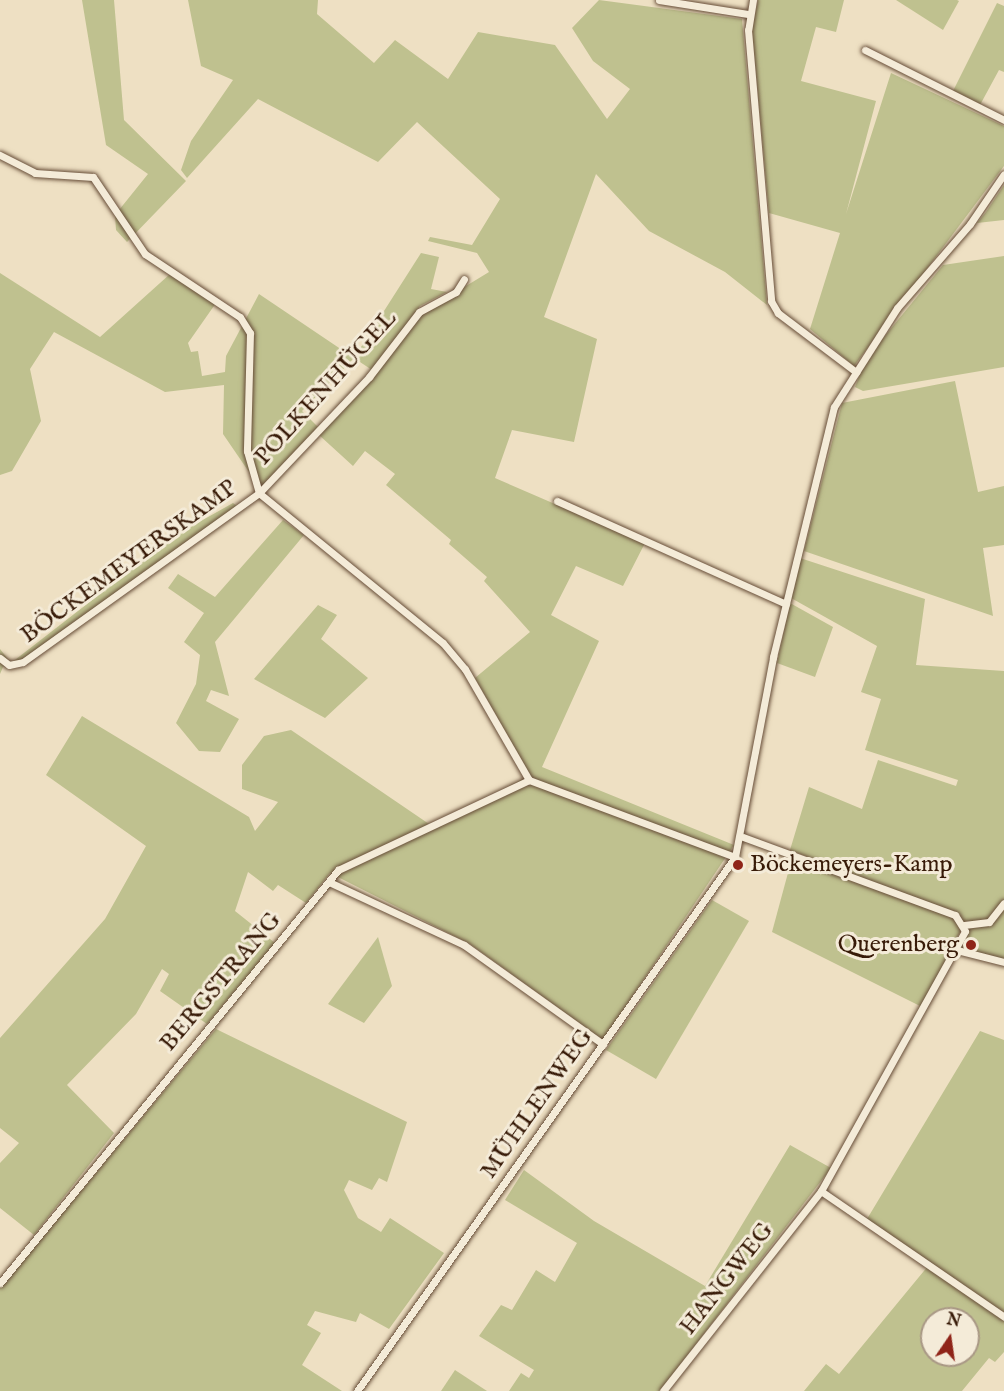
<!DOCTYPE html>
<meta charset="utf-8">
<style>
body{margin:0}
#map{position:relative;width:1004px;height:1391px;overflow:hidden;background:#eee0c3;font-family:"IM FELL English",serif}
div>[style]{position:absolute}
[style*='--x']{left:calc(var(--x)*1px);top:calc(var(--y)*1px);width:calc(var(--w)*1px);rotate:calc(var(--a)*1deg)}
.green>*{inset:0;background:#bfc18f}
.roads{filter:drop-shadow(0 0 2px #664c37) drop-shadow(0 0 2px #664c37)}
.street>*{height:7px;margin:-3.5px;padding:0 3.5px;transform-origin:3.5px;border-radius:3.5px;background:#f4ebd8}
.dots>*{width:16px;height:16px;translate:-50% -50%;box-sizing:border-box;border:3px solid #f4ebd8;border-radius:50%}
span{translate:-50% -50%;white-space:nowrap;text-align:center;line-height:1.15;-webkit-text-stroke:6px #f4ebd8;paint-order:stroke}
.street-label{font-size:24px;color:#381b08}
.poi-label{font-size:24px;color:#381b08}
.left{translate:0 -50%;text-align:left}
.right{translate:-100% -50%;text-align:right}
.north{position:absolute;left:920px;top:1307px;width:60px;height:60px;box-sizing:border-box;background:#f4ebd8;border:2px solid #a99885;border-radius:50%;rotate:13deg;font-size:16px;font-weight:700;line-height:24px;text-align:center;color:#381b08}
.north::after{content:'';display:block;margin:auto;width:21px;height:27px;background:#8f2418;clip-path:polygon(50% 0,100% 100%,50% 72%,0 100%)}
</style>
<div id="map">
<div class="green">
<div style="clip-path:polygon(82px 0,114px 0,124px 120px,186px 181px,127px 242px,116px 230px,115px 215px,148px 174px,106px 145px)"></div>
<div style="clip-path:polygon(188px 0,318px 0,317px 14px,374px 63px,395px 40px,448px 79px,478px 32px,555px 45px,607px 119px,630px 89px,593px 61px,572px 28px,599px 0,742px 19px,767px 305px,725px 272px,649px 231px,596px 174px,544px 317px,597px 339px,574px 442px,512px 430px,495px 478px,645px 543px,623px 586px,576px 566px,551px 615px,599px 641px,542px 767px,734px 845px,603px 1040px,470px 944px,330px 873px,306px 903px,278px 885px,273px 891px,248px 872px,235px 911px,275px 943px,207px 1024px,160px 991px,169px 974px,162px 969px,136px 1014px,67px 1085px,114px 1133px,34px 1235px,0 1208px,0 1163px,19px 1143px,0 1128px,0 1038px,105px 919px,146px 846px,46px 775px,82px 716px,249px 817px,255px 831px,278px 802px,242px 789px,242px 765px,264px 736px,291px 730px,432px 826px,530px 775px,475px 678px,530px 632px,484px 581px,487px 577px,449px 544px,451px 540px,386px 485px,395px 474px,365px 451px,353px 466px,319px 435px,375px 372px,354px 358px,302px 411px,319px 428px,260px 488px,223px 434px,224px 385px,165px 392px,54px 332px,30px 369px,41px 421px,12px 471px,0 475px,0 273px,100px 337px,170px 274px,216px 303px,188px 343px,191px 352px,198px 351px,202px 376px,225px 372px,226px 356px,259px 294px,354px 358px,421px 253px,439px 257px,431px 289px,447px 292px,420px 306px,385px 354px,420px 314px,489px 272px,477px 253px,428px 241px,430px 237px,472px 245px,500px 199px,417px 122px,378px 162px,258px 99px,187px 178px,181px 170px,191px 141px,233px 80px,201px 66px)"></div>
<div style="clip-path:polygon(758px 0,844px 0,836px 32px,816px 27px,801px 81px,876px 101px,846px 214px,891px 73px,1004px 126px,1004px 166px,854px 366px,810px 329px,840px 233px,769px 213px,752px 30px)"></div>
<div style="clip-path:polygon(896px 0,957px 0,959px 1px,943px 30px)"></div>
<div style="clip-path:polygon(997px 3px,1004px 6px,1004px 72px,999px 70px,980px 105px,953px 91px)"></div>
<div style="clip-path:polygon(1004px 185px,1004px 220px,977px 223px,986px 212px)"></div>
<div style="clip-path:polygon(1004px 256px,1004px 367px,863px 391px,855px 387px,866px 359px,943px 265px)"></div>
<div style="clip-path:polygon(955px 381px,978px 492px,1004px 486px,1004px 545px,983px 548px,993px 616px,804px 551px,842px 403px)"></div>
<div style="clip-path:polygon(233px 503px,237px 506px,23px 659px,3px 667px,0 674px,0 649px,11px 663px,176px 535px)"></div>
<div style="clip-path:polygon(283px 520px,304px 535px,215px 642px,229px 696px,211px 690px,206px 701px,239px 719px,220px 752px,199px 751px,176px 723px,196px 684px,200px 655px,184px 642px,204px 613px,168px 588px,178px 574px,215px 597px)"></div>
<div style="clip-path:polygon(800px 558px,925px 599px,916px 665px,1004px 671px,1004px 901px,989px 921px,965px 924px,955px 914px,790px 850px,809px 787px,862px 809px,878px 760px,956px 786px,958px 780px,865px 750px,881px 699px,861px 692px,877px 646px,791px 598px)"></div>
<div style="clip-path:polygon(790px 603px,833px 627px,815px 677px,777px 663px)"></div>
<div style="clip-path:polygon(318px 605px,337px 615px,321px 639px,368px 678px,325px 718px,254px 679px)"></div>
<div style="clip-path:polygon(792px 858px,954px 916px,961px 930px,922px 1007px,772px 932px)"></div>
<div style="clip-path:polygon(712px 900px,749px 921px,656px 1079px,606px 1050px)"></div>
<div style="clip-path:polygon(1004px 908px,1004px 960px,962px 949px,968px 927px,992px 923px)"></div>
<div style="clip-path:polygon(378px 937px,392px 986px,364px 1023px,328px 1004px)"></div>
<div style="clip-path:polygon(216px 1029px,407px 1122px,387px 1182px,379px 1178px,372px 1190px,349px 1180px,344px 1190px,358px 1218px,381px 1232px,390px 1218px,444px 1253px,389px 1329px,360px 1313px,356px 1322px,315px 1311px,307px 1325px,321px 1333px,302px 1365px,342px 1391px,0 1391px,0 1288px)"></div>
<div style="clip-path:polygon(evenodd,980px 1031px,1004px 1040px,1004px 1352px,995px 1362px,989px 1358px,962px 1391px,804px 1391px,826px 1364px,839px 1374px,928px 1266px,867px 1219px,980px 1031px,932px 1319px,968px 1319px,968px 1355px,932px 1355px,932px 1319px)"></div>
<div style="clip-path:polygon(790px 1145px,831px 1168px,660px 1391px,509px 1391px,521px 1373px,529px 1378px,534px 1370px,479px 1336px,501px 1305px,512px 1310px,536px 1270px,555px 1282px,577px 1243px,505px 1200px,524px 1170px,594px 1221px,705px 1286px)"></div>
<div style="clip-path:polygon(455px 1370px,487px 1391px,441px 1391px)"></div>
</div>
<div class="roads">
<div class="street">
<div style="--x:659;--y:0;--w:90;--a:8.9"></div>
<div style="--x:753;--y:0;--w:30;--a:99"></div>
<div style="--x:748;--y:30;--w:272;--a:85.1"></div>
<div style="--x:771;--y:301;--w:14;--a:60"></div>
<div style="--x:778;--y:313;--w:98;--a:37.1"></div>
<div style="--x:865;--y:50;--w:156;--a:26.7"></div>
<div style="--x:0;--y:155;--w:39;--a:27"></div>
<div style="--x:35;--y:173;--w:58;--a:3.9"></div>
<div style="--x:93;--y:177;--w:93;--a:56"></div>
<div style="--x:145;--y:254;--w:114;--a:33.6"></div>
<div style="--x:240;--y:317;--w:19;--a:58"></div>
<div style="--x:250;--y:333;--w:118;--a:91.5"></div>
<div style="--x:247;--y:451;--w:44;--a:74.1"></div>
<div style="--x:259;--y:493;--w:237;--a:39.2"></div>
<div style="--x:443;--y:643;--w:34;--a:50"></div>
<div style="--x:465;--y:669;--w:128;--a:60"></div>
<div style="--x:529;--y:780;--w:220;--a:20.5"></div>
<div style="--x:557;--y:501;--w:251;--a:24.2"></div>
<div style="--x:0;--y:658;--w:11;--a:38"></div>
<div style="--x:9;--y:665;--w:14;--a:-12"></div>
<div style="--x:23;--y:662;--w:290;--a:-35.6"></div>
<div style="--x:259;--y:493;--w:160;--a:-46.5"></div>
<div style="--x:369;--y:377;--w:82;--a:-52.4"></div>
<div style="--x:419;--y:312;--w:42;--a:-28.4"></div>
<div style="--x:456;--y:292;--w:15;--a:-58"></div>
<div style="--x:329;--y:882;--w:149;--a:25"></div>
<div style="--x:464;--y:945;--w:171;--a:35.5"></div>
<div style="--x:964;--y:925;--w:25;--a:-7"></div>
<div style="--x:989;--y:922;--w:24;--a:-52"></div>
<div style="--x:957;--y:950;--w:49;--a:14.3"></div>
<div style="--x:821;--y:1191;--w:222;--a:34.5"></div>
<div style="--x:0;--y:1283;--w:534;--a:-50.7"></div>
<div style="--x:338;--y:870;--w:211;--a:-25.2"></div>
<div style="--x:357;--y:1391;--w:654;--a:-54.71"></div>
<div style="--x:735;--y:857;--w:204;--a:-79.2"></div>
<div style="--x:773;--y:657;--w:257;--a:-76.3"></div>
<div style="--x:834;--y:407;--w:117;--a:-57.5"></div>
<div style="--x:897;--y:308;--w:111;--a:-49"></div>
<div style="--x:970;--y:224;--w:60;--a:-55.8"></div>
<div style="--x:663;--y:1391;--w:255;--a:-51.7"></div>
<div style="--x:821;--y:1191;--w:297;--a:-61"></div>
<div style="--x:965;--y:931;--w:19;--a:-122"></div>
<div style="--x:955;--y:915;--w:226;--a:-159.8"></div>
</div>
</div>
<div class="dots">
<div style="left:738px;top:865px;background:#8f2418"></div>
<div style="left:971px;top:945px;background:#8f2418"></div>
</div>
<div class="street-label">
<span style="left:326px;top:388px;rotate:-48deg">POLKENHÜGEL</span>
<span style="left:129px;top:562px;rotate:-36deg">BÖCKEMEYERSKAMP</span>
<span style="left:221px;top:982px;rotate:-50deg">BERGSTRANG</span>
<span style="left:537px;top:1104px;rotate:-55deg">MÜHLENWEG</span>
<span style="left:727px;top:1279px;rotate:-52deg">HANGWEG</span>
</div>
<div class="poi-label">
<span class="left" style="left:750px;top:865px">Böckemeyers-Kamp</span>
<span class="right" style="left:959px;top:945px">Querenberg</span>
</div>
<div class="north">N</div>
</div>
